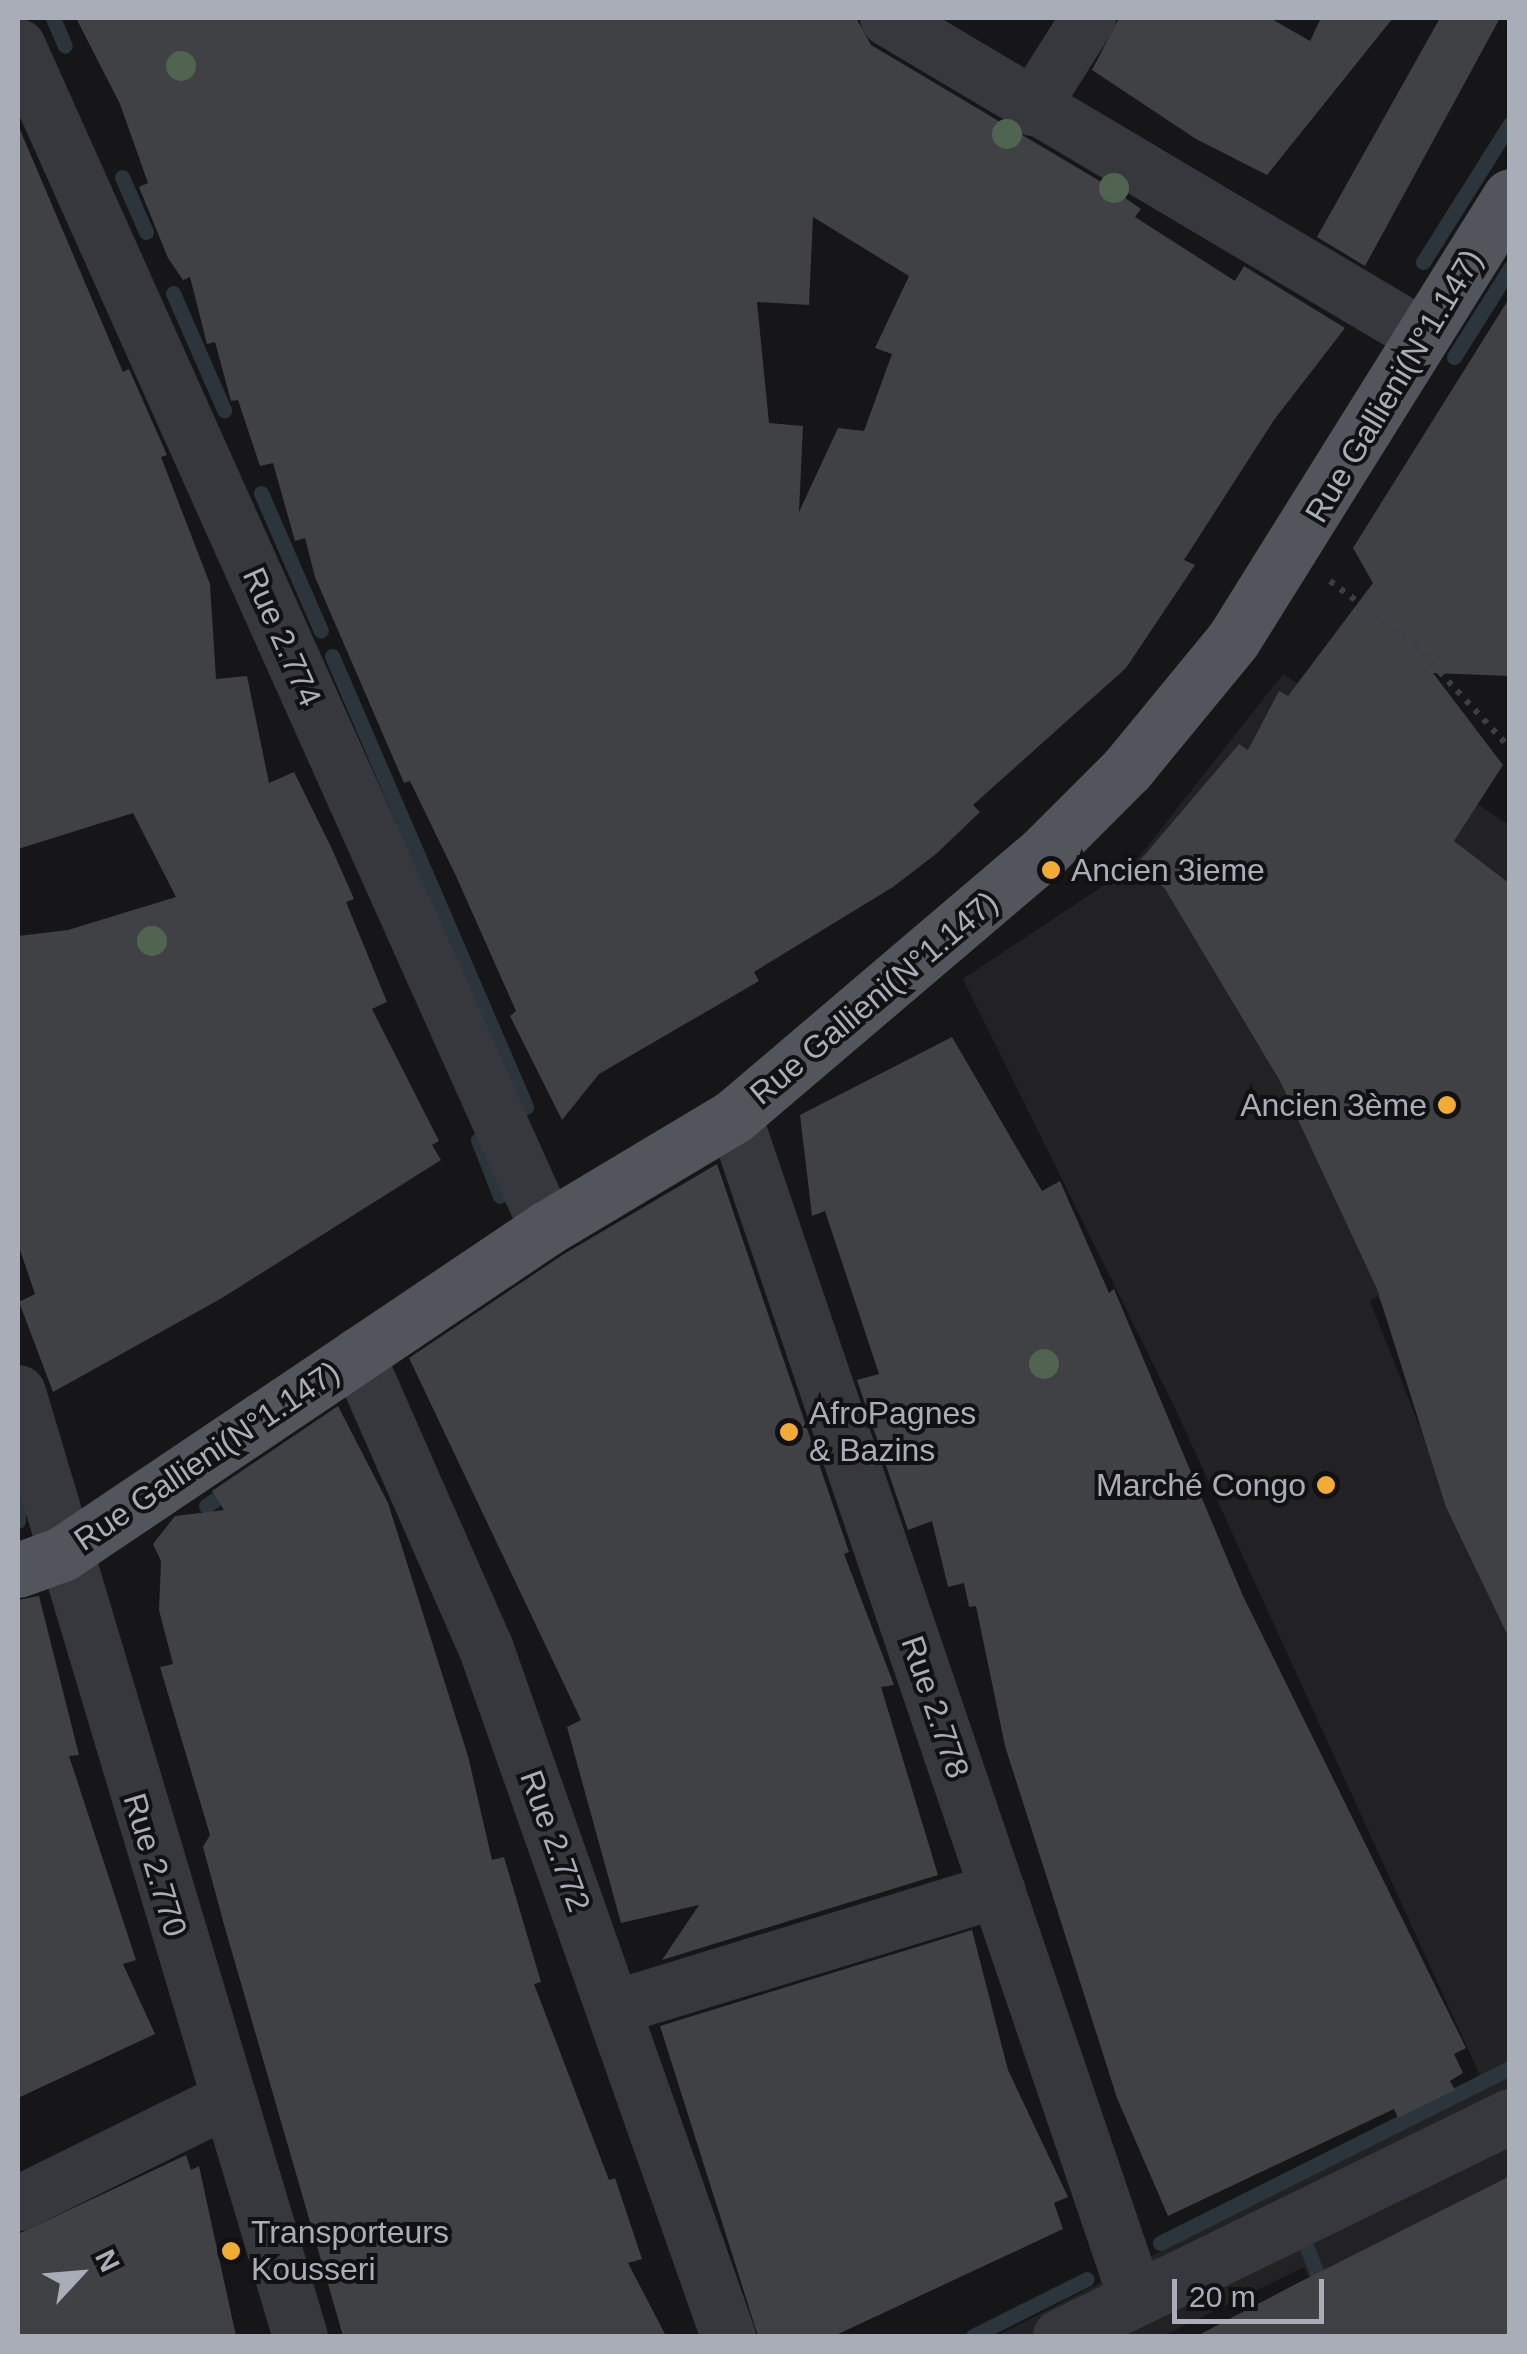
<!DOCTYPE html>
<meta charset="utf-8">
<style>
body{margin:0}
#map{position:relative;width:1527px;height:2354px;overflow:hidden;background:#161618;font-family:Arial,sans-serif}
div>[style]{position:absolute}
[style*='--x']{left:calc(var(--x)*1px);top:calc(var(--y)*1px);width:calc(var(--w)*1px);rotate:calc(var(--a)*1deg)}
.built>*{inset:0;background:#222225}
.stream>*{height:15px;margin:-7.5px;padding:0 7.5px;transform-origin:7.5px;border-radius:7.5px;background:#2c353c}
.building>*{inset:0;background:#404145}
.path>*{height:6px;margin-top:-3px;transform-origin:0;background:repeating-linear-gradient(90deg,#3d3f44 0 5px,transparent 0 13px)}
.minor>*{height:55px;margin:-27.5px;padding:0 27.5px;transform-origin:27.5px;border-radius:27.5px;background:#37383d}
.major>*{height:55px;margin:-27.5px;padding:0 27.5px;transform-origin:27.5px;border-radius:27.5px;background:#53555c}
.trees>*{width:30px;height:30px;margin:-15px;border-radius:50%;background:#506451}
.dots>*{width:28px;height:28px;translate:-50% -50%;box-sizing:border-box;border:5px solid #111113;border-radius:50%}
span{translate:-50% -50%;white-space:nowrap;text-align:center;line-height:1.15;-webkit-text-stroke:8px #111113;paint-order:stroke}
.street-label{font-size:32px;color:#a8adb8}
.poi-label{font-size:32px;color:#a8adb8}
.left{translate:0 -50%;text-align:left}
.right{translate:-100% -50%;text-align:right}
.frame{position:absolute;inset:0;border:20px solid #a8adb8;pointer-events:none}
.north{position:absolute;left:30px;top:2224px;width:100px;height:100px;-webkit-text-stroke:8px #111113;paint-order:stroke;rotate:64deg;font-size:28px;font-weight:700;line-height:40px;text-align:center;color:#a8adb8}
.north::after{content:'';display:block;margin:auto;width:35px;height:45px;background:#a8adb8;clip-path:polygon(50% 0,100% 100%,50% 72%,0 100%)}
.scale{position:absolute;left:1172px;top:2279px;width:152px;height:45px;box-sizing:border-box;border:5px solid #a8adb8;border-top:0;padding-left:12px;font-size:30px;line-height:35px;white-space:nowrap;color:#a8adb8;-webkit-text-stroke:8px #111113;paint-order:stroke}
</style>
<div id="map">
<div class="built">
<div style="clip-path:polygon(1283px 674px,1509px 825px,1509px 1208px,1382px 1305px,1377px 1296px,1370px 1301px,1473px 1562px,1509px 1632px,1509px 2336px,1334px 2336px,1304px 2267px,1163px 2336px,997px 2336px,1484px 2084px,1175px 1408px,963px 979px,1131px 867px)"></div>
</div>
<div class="stream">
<div style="--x:53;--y:18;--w:30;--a:67"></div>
<div style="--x:122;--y:177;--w:60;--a:66.4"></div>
<div style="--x:1423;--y:262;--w:163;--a:-57.8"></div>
<div style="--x:173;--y:293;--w:128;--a:66.4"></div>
<div style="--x:1454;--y:357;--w:105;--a:-57.8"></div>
<div style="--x:261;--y:493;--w:150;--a:66.5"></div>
<div style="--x:332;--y:656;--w:491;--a:66.7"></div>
<div style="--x:478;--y:1140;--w:60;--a:68.6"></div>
<div style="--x:206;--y:1506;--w:32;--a:-35"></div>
<div style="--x:18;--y:1521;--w:35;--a:-87"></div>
<div style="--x:1300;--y:2230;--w:49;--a:68.6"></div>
<div style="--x:1160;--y:2243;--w:391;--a:-26.6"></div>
<div style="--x:973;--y:2336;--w:127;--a:-26.6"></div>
</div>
<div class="building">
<div style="clip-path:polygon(evenodd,76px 18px,856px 18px,871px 45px,1108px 186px,1141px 209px,1135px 217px,1235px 281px,1244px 266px,1345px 328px,1274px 420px,1184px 560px,1195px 565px,1126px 668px,973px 805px,980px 812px,936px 854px,893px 887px,754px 972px,759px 981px,599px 1074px,562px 1120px,510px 1016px,516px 1011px,456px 876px,410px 781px,404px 783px,315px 577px,305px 538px,295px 541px,273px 463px,260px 466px,238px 400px,231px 401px,215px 342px,207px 344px,190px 277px,183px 280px,168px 258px,139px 187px,148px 183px,120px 104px,76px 18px,813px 217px,909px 276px,875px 348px,892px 354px,864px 431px,838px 428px,799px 512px,803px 426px,769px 423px,757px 302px,809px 305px,813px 217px)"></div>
<div style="clip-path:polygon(1119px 18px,1270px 18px,1310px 41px,1321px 18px,1393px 18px,1267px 175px,1196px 139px,1092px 70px)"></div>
<div style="clip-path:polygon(1440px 18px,1500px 18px,1365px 266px,1317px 237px)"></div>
<div style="clip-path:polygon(18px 125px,123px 372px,129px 369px,167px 455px,161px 457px,210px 584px,216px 679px,247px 676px,269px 783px,294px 772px,332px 849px,354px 899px,346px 902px,387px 1002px,372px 1009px,439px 1141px,432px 1145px,441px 1160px,222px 1298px,53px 1392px,19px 1302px,35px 1294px,18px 1244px,18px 936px,68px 930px,176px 897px,133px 813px,18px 849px)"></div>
<div style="clip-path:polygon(1510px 297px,1510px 676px,1433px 673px,1503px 765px,1454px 841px,1510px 884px,1510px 1640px,1446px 1507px,1377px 1289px,1280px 1081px,1165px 889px,1137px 864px,1239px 744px,1248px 750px,1279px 691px,1288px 696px,1373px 583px,1353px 548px)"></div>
<div style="clip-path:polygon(952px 1037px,1042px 1191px,1060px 1181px,1109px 1293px,1114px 1289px,1243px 1596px,1466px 2048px,1454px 2054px,1463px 2073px,1450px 2081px,1455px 2090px,1398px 2118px,1394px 2109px,1168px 2216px,1117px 2098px,1005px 1746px,976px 1606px,969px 1607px,964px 1583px,948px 1587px,932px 1521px,908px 1530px,857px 1380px,879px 1374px,825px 1211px,812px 1216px,800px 1115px)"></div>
<div style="clip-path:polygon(717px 1164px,849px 1552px,844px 1554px,894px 1685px,881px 1687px,938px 1875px,662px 1960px,699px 1905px,621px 1923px,567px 1727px,581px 1720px,409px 1358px,564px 1254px)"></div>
<div style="clip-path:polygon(338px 1406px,388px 1503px,468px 1756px,492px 1860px,504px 1857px,541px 1982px,534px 1984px,609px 2180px,615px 2178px,642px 2259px,628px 2263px,666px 2336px,343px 2336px,225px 1928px,203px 1847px,210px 1835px,160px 1667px,173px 1664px,159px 1610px,161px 1561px,153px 1544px,175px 1516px,224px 1510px,212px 1491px)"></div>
<div style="clip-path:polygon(39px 1596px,79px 1755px,69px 1756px,136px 1960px,123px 1964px,155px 2034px,18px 2098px,18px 1600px)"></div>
<div style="clip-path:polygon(972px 1930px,1008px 2070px,1068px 2197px,1054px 2203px,1063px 2229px,834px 2336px,758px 2336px,660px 2026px)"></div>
<div style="clip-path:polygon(186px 2155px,191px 2170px,199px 2166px,236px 2336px,18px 2336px,18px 2234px)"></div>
<div style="clip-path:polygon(1510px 2176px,1510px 2336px,1197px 2336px,1294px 2285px)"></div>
</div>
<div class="path">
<div style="--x:1330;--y:581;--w:104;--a:36.8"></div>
<div style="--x:1413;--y:643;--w:143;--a:47.3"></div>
</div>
<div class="minor">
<div style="--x:887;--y:18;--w:623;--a:30.68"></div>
<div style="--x:18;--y:46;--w:1295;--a:65.89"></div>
<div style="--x:1031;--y:108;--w:107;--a:-57.7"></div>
<div style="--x:734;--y:1116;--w:1249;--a:71.23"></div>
<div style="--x:357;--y:1355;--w:318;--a:66.3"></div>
<div style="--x:485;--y:1646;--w:732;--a:70.6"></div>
<div style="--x:18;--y:1392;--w:985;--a:73.37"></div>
<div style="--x:615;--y:2007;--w:400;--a:-17"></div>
<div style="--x:18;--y:2203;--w:232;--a:-26.3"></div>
<div style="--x:1060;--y:2336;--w:501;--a:-26.05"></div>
</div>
<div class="major">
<div style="--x:18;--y:1570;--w:47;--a:-20"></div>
<div style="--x:62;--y:1554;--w:584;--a:-33.91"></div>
<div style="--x:547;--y:1228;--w:218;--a:-30.9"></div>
<div style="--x:734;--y:1116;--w:406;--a:-40.4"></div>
<div style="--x:1043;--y:853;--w:119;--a:-45"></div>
<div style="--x:1127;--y:769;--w:167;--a:-50.6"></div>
<div style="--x:1233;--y:640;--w:523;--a:-58.04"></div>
</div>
<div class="trees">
<div style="left:181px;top:66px"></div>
<div style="left:1007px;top:134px"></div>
<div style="left:1114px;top:188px"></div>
<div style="left:152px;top:941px"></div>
<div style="left:1044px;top:1364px"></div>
</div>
<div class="dots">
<div style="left:1051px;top:870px;background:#f2ac33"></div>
<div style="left:1447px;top:1105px;background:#f2ac33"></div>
<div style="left:789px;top:1432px;background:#f2ac33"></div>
<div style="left:1326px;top:1485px;background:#f2ac33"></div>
<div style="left:231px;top:2251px;background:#f2ac33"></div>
</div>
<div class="street-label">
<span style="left:1394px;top:386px;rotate:-59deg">Rue Gallieni(N°1.147)</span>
<span style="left:282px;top:637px;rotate:66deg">Rue 2.774</span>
<span style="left:874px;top:998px;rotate:-40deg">Rue Gallieni(N°1.147)</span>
<span style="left:207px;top:1456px;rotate:-34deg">Rue Gallieni(N°1.147)</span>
<span style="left:935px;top:1707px;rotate:71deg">Rue 2.778</span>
<span style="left:555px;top:1841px;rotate:70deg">Rue 2.772</span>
<span style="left:155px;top:1865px;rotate:73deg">Rue 2.770</span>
</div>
<div class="poi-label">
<span class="left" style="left:1071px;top:870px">Ancien 3ieme</span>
<span class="right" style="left:1427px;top:1105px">Ancien 3ème</span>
<span class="left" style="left:809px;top:1432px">AfroPagnes<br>&amp; Bazins</span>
<span class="right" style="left:1306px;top:1485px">Marché Congo</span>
<span class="left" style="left:251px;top:2251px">Transporteurs<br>Kousseri</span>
</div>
<div class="frame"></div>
<div class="north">N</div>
<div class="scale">20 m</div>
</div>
